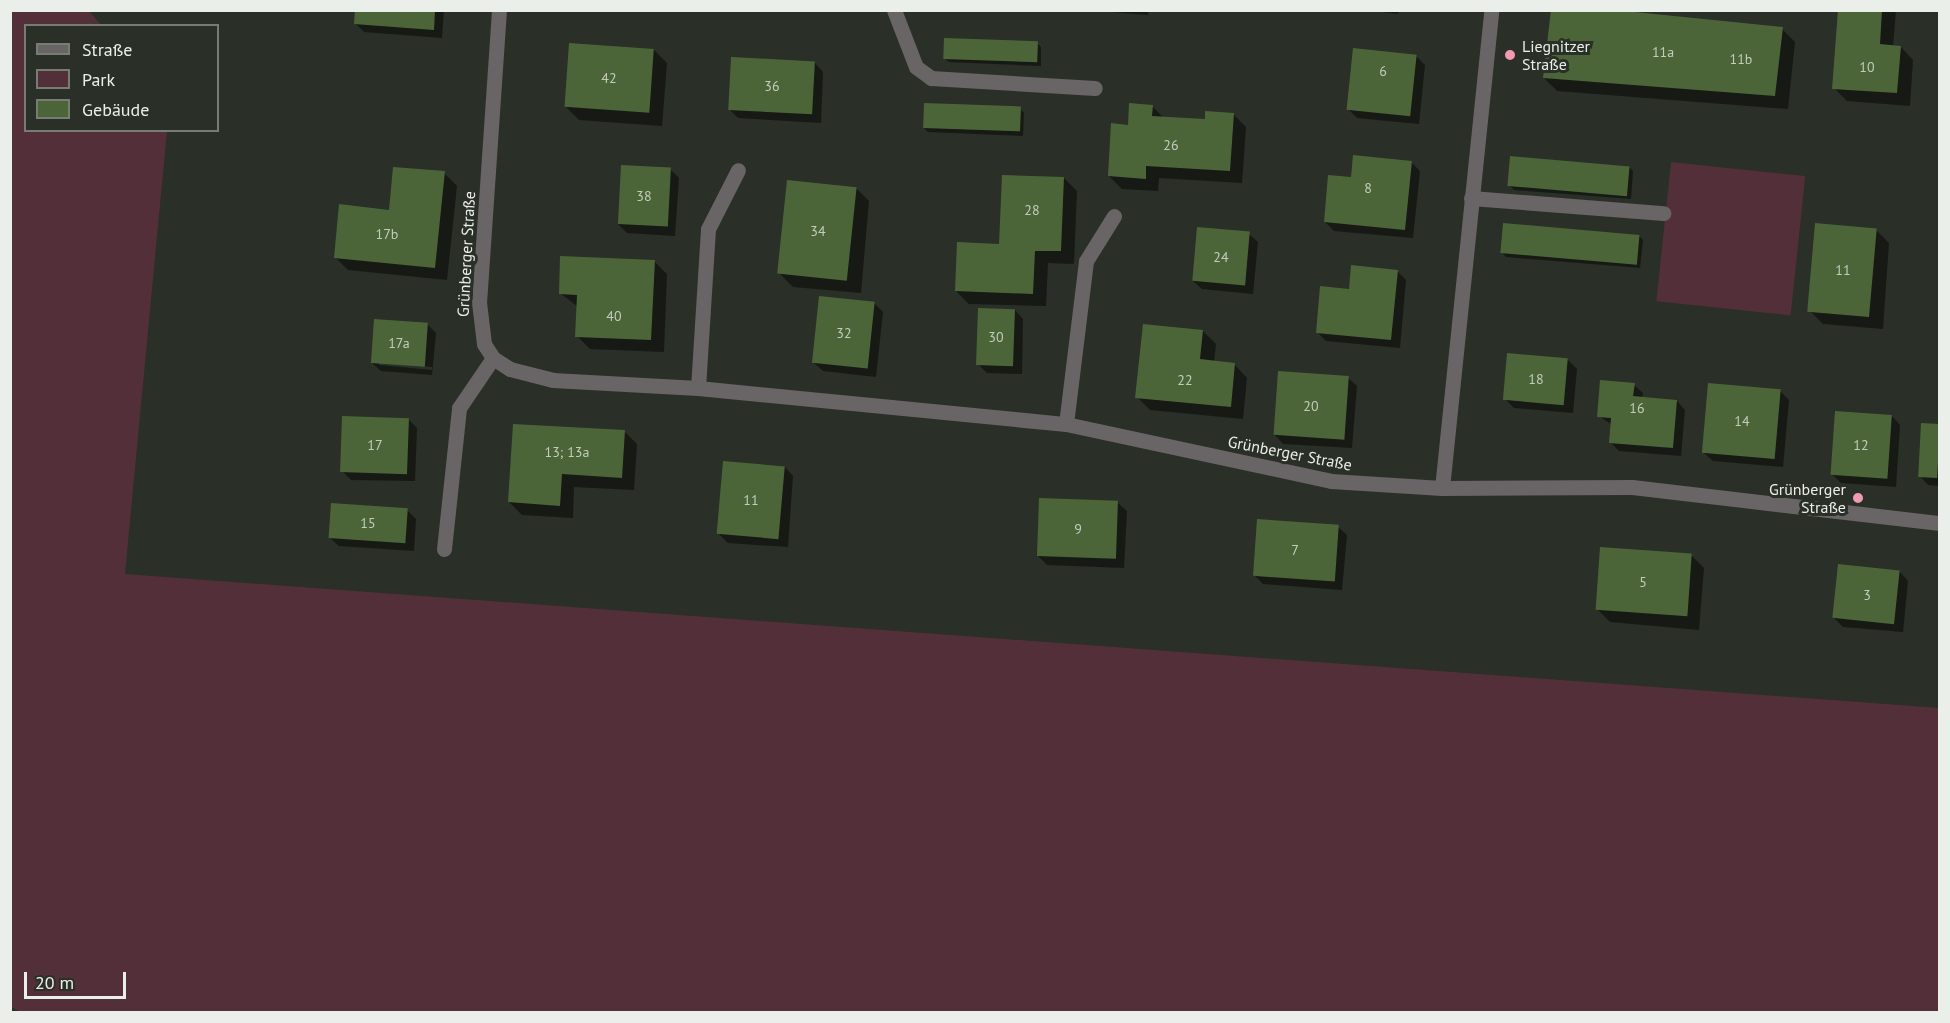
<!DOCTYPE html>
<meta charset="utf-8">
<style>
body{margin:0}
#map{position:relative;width:1950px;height:1023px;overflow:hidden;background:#2a2f27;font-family:"PT Sans",sans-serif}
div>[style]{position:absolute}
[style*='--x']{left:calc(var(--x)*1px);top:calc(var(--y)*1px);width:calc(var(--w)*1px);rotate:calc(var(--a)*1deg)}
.green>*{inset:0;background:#532f3a;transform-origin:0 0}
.shadow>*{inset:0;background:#0007}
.building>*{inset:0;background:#4b6539;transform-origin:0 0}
.service>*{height:15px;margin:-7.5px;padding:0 7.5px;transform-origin:7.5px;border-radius:7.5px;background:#696465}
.minor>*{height:15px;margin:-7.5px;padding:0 7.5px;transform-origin:7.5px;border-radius:7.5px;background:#696465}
.dots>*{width:16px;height:16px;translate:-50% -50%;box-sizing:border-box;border:3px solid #2a2f27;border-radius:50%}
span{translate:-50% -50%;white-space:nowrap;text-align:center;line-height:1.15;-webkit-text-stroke:6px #2a2f27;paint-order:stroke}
.number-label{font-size:14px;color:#c3ccbd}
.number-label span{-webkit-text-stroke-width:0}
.poi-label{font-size:16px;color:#ebefe9}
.left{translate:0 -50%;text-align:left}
.right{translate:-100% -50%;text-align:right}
.street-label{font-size:16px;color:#ebefe9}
.frame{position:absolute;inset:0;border:12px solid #ebefe9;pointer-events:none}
.legend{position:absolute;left:24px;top:24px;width:195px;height:108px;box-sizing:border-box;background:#2a2f27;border:2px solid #777c75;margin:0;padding:8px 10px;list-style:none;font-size:18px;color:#ebefe9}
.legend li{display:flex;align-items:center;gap:12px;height:30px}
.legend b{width:30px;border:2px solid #777c75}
.scale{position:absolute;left:24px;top:972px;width:102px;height:27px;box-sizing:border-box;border:3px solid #ebefe9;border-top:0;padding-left:8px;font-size:18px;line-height:21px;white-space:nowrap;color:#ebefe9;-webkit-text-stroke:4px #2a2f27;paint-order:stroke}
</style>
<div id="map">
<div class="green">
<div style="clip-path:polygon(10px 11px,89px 11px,101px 25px,26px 26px,26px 130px,167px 131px,125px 574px,1939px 708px,1939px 1012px,21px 1012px,11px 1007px)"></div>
<div style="left:1671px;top:162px;width:135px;height:140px;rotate:6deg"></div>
</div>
<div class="shadow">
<div style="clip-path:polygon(356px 10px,444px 10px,442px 38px,364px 32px,355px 23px)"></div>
<div style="clip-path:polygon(1085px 10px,1149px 10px,1148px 15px)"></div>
<div style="clip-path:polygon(1365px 10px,1399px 10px,1398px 14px)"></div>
<div style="clip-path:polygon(1840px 10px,1896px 10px,1893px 47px,1901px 47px,1913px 60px,1910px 106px,1847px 101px,1834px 88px)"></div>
<div style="clip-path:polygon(1782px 29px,1795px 42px,1788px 109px,1557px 91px,1544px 78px)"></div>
<div style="clip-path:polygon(1037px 43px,1041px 47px,1041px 66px,949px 62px,944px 58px)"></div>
<div style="clip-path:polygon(654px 50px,667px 63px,662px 126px,579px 120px,566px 107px)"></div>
<div style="clip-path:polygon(1416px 56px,1425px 65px,1419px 124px,1357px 118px,1348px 109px)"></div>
<div style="clip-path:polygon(815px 63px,823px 72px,821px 123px,738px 118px,729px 109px)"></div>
<div style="clip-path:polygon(1152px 106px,1164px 118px,1206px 121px,1233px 114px,1246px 127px,1242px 183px,1159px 178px,1158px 191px,1122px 189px,1109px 176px,1130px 126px)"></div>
<div style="clip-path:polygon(1020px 109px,1024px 113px,1023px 136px,928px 132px,924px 128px)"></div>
<div style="clip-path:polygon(1411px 162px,1420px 171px,1413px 238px,1334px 231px,1325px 222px)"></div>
<div style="clip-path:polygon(1629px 167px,1633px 171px,1631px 199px,1514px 190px,1510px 186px)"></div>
<div style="clip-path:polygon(670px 169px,679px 178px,675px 236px,627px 233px,618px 224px)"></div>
<div style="clip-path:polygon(444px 173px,457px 186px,447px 280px,348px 270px,335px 257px)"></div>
<div style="clip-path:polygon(1064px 178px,1077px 191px,1074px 264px,1048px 263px,1046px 306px,969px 304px,956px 291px)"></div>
<div style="clip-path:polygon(856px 188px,869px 201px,861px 293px,793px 287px,780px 274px)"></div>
<div style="clip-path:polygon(1876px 230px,1889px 243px,1883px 329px,1823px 324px,1810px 311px)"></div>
<div style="clip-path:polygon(1249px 234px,1258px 242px,1253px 294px,1202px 289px,1193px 281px)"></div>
<div style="clip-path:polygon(1639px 236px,1643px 240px,1640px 268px,1506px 257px,1502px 252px)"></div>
<div style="clip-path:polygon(654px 261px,667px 274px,664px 352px,590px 349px,577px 336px,578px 307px,560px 293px)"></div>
<div style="clip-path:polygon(1397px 271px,1406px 280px,1400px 348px,1326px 341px,1317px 332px)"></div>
<div style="clip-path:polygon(874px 303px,883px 312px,876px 377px,823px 371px,814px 363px)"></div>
<div style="clip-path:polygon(1015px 310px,1023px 319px,1022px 374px,987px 373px,978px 364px)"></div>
<div style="clip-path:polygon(evenodd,427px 324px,436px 333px,432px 375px,381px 371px,372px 363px,427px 324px,379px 362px,432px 367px,432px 370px,379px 365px,379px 362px)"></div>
<div style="clip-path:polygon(1203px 331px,1216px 344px,1214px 362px,1235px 365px,1247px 378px,1243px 419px,1150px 410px,1137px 397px)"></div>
<div style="clip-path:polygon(1568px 360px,1577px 369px,1573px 413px,1514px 408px,1505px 399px)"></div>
<div style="clip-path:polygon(1348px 378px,1357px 386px,1352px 448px,1283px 444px,1275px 435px)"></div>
<div style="clip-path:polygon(1634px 385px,1643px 393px,1642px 398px,1677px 401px,1685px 410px,1681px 456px,1619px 451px,1610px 442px,1612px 425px,1599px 416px)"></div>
<div style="clip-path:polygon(1780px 391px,1789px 400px,1783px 467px,1713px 461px,1704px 453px)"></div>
<div style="clip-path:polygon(1892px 416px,1900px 425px,1896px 487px,1841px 483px,1832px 474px)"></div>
<div style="clip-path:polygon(408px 419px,417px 428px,415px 481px,351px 480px,342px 471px)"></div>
<div style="clip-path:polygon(1940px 425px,1940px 486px,1928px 485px,1920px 476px)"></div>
<div style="clip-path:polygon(624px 431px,637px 444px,634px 490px,574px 487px,573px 518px,522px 515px,509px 502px)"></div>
<div style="clip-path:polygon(785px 467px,793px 476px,788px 547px,728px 543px,719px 534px)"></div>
<div style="clip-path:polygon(1118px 503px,1127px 511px,1124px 568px,1047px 565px,1038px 556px)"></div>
<div style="clip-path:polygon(407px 510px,416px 519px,414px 551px,339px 546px,330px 538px)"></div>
<div style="clip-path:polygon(1338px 527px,1347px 535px,1342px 590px,1263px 584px,1254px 575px)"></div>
<div style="clip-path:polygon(1691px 555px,1704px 568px,1699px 630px,1610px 622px,1597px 609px)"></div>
<div style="clip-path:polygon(1900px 572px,1908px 581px,1903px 632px,1843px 627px,1834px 618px)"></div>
</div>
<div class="building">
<div style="clip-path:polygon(355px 10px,435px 10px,434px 30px,354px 24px)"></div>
<div style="clip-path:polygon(1551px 10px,1615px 10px,1783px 27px,1775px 96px,1543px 78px)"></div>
<div style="clip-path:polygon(1838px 10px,1882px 10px,1880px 44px,1901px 46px,1897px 93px,1832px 89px)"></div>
<div style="left:944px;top:38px;width:94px;height:21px;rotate:2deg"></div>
<div style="left:569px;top:43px;width:85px;height:64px;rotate:4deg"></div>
<div style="left:1353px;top:48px;width:64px;height:62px;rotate:6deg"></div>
<div style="left:731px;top:57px;width:84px;height:53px;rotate:3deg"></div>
<div style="left:924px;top:103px;width:97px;height:25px;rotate:2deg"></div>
<div style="clip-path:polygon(1129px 103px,1153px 105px,1152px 116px,1205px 119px,1205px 111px,1234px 113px,1230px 171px,1146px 166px,1146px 179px,1108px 176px,1111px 123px,1128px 125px)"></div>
<div style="clip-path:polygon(1353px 155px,1412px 161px,1405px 230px,1324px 222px,1328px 175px,1351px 177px)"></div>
<div style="left:1510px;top:156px;width:120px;height:30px;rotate:5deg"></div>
<div style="left:621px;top:165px;width:50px;height:59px;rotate:3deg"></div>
<div style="clip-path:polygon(393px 167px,445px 171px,435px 268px,334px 258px,339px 204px,389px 210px)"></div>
<div style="clip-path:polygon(1002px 175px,1064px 177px,1061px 251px,1035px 251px,1033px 294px,955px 291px,957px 242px,999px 244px)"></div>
<div style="left:787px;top:180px;width:70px;height:94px;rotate:6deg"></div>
<div style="left:1503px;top:223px;width:137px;height:30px;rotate:5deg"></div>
<div style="left:1815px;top:223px;width:62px;height:89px;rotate:5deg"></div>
<div style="left:1197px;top:227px;width:53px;height:54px;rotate:5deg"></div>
<div style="clip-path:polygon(560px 256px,655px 260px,651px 340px,575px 337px,577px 295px,559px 294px)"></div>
<div style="clip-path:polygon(1351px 265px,1398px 270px,1391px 340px,1316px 333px,1320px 286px,1349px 289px)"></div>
<div style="left:819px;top:296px;width:56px;height:67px;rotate:6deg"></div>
<div style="left:978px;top:308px;width:37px;height:57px;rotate:2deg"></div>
<div style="left:374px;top:319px;width:54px;height:44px;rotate:4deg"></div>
<div style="clip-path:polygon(1143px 324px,1203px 330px,1200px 359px,1235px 363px,1231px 407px,1135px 398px)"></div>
<div style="left:1507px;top:353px;width:61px;height:47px;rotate:5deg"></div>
<div style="left:1278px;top:371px;width:71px;height:64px;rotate:4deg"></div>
<div style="clip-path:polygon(1600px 380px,1635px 383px,1633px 396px,1677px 400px,1673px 448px,1609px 443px,1611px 418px,1597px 417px)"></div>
<div style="left:1708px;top:383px;width:73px;height:70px;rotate:5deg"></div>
<div style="left:1835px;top:411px;width:57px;height:64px;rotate:4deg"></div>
<div style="left:342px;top:416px;width:67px;height:56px;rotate:2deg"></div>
<div style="left:1921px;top:423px;width:19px;height:54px;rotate:3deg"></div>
<div style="clip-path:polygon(513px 424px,625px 430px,622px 478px,562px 474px,560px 506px,508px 502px)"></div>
<div style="left:723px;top:461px;width:62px;height:73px;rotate:5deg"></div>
<div style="left:1039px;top:498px;width:79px;height:58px;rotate:2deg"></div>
<div style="left:331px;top:503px;width:77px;height:35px;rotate:4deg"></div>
<div style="left:1257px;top:519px;width:82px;height:57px;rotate:4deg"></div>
<div style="left:1600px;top:547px;width:92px;height:63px;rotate:4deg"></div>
<div style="left:1838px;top:564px;width:62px;height:54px;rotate:6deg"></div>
</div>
<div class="service">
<div style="--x:894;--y:10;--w:61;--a:68.9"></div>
<div style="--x:916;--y:67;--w:19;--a:36"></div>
<div style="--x:931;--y:78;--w:164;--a:3.5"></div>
<div style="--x:1471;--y:198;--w:193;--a:4.5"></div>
<div style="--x:444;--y:549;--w:142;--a:-83.9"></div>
<div style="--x:459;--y:408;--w:60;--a:-55.8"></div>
</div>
<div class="minor">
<div style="--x:499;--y:10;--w:293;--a:93.9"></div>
<div style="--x:479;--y:302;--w:42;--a:83.2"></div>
<div style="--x:484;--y:344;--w:17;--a:57"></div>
<div style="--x:493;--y:358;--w:20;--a:33"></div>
<div style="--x:510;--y:369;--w:44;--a:14.3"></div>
<div style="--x:553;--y:380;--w:145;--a:3.2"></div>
<div style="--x:698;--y:388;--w:370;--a:5.6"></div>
<div style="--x:1066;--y:424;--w:271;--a:12.1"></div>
<div style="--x:1331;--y:481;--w:111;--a:3.6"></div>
<div style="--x:1442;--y:488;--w:190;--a:-0.3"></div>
<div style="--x:1632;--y:487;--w:310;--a:6.7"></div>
<div style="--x:698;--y:388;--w:159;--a:-86.4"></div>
<div style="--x:708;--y:229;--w:66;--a:-63"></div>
<div style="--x:1066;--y:424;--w:164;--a:-83"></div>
<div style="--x:1086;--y:261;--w:53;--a:-58.1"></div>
<div style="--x:1442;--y:488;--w:481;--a:-84.1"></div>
</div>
<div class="dots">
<div style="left:1510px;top:55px;background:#f19ab4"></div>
<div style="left:1858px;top:498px;background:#f19ab4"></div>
</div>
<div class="number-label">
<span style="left:1663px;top:52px">11a</span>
<span style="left:1741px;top:59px">11b</span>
<span style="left:1867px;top:67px">10</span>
<span style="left:1383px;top:71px">6</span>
<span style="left:609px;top:78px">42</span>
<span style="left:772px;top:86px">36</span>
<span style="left:1171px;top:145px">26</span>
<span style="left:1368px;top:188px">8</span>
<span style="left:644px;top:196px">38</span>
<span style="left:1032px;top:210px">28</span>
<span style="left:818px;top:231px">34</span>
<span style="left:387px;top:234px">17b</span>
<span style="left:1221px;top:257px">24</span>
<span style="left:1843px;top:270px">11</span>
<span style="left:614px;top:316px">40</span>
<span style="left:844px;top:333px">32</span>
<span style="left:996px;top:337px">30</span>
<span style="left:399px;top:343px">17a</span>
<span style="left:1536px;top:379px">18</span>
<span style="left:1185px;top:380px">22</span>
<span style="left:1311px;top:406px">20</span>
<span style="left:1637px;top:408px">16</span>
<span style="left:1742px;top:421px">14</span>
<span style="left:375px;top:445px">17</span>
<span style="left:1861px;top:445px">12</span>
<span style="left:567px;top:452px">13; 13a</span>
<span style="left:751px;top:500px">11</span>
<span style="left:368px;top:523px">15</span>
<span style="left:1078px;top:529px">9</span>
<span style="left:1295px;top:550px">7</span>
<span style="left:1643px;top:582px">5</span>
<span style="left:1867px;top:595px">3</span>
</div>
<div class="poi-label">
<span class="left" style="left:1522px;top:55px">Liegnitzer<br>Straße</span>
<span class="right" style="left:1846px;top:498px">Grünberger<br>Straße</span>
</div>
<div class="street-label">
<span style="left:466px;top:254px;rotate:-87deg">Grünberger Straße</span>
<span style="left:1290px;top:453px;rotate:11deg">Grünberger Straße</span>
</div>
<div class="frame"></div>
<ul class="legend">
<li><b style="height:8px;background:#696465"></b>Straße</li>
<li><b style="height:16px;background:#532f3a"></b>Park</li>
<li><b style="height:16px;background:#4b6539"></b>Gebäude</li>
</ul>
<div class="scale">20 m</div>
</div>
